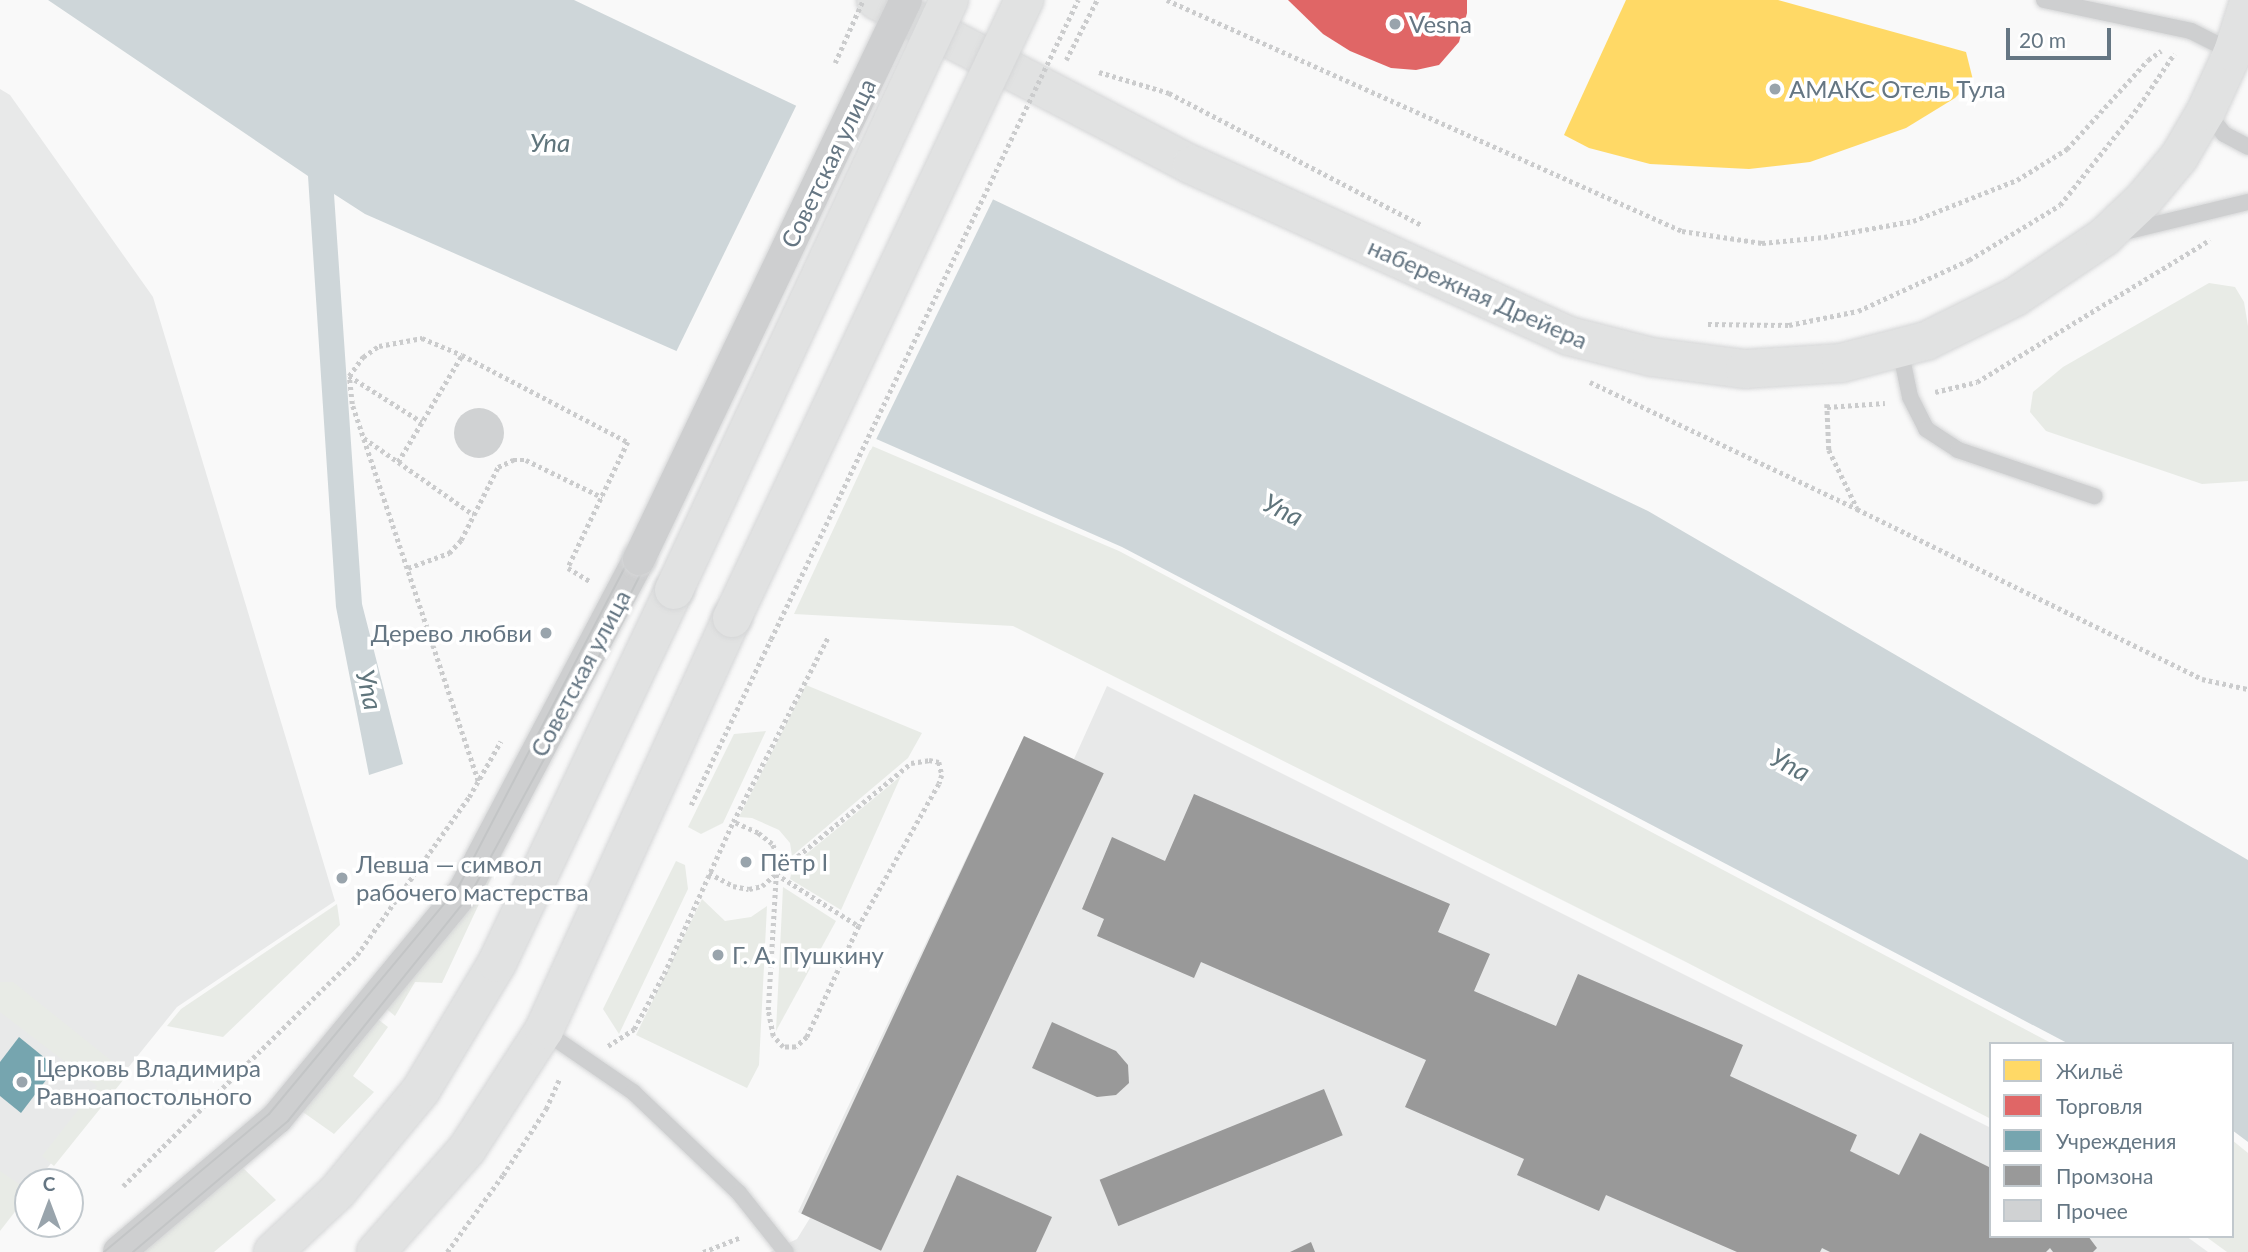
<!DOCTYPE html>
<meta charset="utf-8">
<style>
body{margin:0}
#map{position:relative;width:2248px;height:1252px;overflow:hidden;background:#f9f9f9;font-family:Lato,sans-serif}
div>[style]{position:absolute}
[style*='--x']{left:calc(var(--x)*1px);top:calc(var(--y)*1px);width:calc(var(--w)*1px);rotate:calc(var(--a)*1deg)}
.built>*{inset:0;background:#e8e9e9}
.green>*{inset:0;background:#e8ebe6}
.water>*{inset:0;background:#ced6d9}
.pier>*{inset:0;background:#f9f9f9;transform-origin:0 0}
.homes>*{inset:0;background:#ffd966}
.shops>*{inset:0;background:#e06666}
.public>*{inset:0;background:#76a5af}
.industry>*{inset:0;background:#999;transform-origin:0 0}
.building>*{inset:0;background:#d0d2d3}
.round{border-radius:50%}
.path>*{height:4.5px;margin-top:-2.25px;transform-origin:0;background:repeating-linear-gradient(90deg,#cbcccd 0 3.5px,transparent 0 7px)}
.roads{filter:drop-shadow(0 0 2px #d5d6d7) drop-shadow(0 0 2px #d5d6d7)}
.service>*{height:16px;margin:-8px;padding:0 8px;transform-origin:8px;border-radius:8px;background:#cecfd0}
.minor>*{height:32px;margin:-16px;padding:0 16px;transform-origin:16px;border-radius:16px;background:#cecfd0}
.secondary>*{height:38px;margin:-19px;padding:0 19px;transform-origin:19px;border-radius:19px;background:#e1e2e2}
.primary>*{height:38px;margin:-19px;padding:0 19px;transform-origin:19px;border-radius:19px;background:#e1e2e2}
.tram>*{height:2px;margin:-1px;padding:0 1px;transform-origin:1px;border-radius:1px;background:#c3c5c6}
.path-bridge>*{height:4.5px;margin-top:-2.25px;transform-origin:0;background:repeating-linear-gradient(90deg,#cbcccd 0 3.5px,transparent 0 7px)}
.bridges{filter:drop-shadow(0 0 2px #d5d6d7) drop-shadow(0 0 2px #d5d6d7)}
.minor-bridge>*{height:32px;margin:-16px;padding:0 16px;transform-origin:16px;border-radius:16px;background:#cecfd0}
.primary-bridge>*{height:38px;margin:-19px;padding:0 19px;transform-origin:19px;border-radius:19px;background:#e1e2e2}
.dots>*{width:19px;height:19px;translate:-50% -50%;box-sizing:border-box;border:4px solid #fff;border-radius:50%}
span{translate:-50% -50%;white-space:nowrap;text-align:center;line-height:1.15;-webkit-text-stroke:7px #fff;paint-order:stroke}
.poi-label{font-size:24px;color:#657683}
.left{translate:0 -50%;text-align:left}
.right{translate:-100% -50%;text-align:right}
.street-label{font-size:24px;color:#657683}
.water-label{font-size:26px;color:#60757c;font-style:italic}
.legend{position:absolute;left:1989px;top:1042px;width:245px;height:196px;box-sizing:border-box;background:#fff;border:2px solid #c1c8cd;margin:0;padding:9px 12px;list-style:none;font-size:21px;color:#657683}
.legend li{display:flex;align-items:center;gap:14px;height:35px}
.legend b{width:35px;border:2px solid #c1c8cd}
.north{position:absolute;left:14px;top:1168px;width:70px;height:70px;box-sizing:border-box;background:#fff;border:2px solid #c1c8cd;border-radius:50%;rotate:0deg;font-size:19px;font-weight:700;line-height:28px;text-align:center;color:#657683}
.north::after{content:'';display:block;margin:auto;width:24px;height:32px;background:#99a4ac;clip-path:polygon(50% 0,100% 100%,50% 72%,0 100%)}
.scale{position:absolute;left:2006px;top:28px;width:105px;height:32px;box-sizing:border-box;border:4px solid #657683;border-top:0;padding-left:9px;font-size:21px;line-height:24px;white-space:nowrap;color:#657683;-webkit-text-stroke:5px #fff;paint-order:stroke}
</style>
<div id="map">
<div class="built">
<div style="clip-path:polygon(0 89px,10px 95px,153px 297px,335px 901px,177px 1007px,36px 1182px,28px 1182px,28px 1192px,0 1227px)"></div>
<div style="clip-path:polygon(1107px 686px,1991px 1128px,1991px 1236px,2186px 1236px,2208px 1252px,770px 1252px,797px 1239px,810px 1218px,798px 1212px,1024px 736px,1074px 759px)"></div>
</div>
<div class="green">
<div style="clip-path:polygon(2209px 283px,2235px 287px,2244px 302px,2248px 326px,2248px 481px,2202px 484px,2046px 431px,2030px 412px,2033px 392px,2063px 367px)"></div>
<div style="clip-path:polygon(872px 446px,1119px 551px,2053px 1044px,1991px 1044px,1991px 1119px,1684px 961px,1013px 626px,794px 614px)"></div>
<div style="clip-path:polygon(806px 685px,922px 733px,908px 758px,792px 856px,790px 843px,779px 830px,752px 818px,739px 817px)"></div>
<div style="clip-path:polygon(766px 731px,723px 823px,701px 834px,688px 827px,734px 734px)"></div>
<div style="clip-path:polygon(545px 763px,442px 983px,415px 982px,395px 1016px,383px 1006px)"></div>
<div style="clip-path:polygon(901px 776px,841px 910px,790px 879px,793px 865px)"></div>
<div style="clip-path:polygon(676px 861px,685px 865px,688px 889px,619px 1034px,603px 1009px)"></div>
<div style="clip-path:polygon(783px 887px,836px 921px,776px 1031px)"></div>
<div style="clip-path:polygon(702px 899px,725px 921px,751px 917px,767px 906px,759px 1065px,747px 1088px,636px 1035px)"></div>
<div style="clip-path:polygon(337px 904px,340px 925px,223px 1037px,167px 1026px,181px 1009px)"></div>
<div style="clip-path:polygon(0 982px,13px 982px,128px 1074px,54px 1166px,42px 1156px,97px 1086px,0 1012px)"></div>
<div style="clip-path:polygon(375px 1017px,388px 1027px,353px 1076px,374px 1092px,334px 1134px,300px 1110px)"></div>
<div style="clip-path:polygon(2232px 1140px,2248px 1153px,2248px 1252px,2227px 1252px,2205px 1236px,2232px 1236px)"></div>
<div style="clip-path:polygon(240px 1165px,276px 1200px,214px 1252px,138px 1252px)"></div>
<div style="clip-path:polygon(0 1171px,28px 1190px,28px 1195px,0 1231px)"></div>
</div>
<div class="water">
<div style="clip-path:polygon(48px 0,574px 0,1648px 511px,2248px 860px,2248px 1142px,2232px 1130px,2232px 1044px,2069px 1044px,1122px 547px,365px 214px,334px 194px,362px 604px,403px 764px,369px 775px,336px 607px,308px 176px)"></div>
</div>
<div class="pier">
<div style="left:798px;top:102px;width:218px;height:281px;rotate:26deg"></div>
</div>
<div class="homes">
<div style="clip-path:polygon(1626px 0,1778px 0,1966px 52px,1973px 80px,1955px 98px,1906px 128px,1810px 162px,1749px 169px,1650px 164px,1589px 148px,1564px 135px)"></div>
</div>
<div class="shops">
<div style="clip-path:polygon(1288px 0,1467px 0,1467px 13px,1459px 42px,1439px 65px,1416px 70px,1391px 68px,1350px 51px,1323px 34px)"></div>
</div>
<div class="public">
<div style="clip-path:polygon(19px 1037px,56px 1067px,21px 1113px,0 1096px,0 1062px)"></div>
</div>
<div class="industry">
<div style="left:1024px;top:736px;width:88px;height:527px;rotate:25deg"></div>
<div style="clip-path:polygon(1194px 794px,1450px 904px,1438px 932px,1490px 954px,1474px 991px,1556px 1026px,1578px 974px,1743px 1045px,1730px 1076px,1857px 1135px,1850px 1151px,1899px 1175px,1920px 1133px,1991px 1168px,1991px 1236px,2088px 1236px,2097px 1248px,2093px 1252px,2053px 1252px,2050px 1248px,2046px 1252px,1830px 1252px,1822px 1248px,1820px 1252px,1737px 1252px,1606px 1195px,1599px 1211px,1517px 1175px,1524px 1159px,1405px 1107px,1426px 1060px,1201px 962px,1194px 978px,1097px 936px,1104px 919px,1082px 909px,1112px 837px,1165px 861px)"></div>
<div style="clip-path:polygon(1052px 1022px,1116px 1051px,1128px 1065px,1129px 1083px,1116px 1095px,1097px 1097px,1032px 1068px)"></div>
<div style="left:1324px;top:1089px;width:50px;height:242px;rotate:68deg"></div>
<div style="clip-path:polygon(957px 1175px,1052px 1217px,1036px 1252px,923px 1252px)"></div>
<div style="clip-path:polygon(1311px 1242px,1315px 1252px,1290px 1252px)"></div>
</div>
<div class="building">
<div class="round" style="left:454px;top:408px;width:50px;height:50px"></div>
</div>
<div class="path">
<div style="--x:1167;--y:0;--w:564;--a:24.16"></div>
<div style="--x:1682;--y:231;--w:81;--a:8.5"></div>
<div style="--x:1762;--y:243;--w:62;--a:-5.5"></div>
<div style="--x:1824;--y:237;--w:90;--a:-10.2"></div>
<div style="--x:1913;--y:221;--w:112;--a:-21.5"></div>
<div style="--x:2017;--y:180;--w:59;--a:-31.8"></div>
<div style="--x:2067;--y:149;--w:120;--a:-47.7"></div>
<div style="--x:2148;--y:60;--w:16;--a:-35"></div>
<div style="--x:1066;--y:60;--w:68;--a:-62.7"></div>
<div style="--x:1099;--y:72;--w:73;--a:16.7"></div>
<div style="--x:1169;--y:93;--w:285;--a:27.6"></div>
<div style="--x:1708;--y:324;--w:81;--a:0.7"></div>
<div style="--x:1789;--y:325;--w:70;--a:-11.5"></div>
<div style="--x:1858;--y:311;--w:122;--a:-24.7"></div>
<div style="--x:1969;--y:260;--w:106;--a:-31.1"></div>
<div style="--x:2060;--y:205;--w:127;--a:-51.4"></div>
<div style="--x:2139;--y:106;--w:63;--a:-56.1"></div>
<div style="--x:349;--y:376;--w:86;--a:32.2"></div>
<div style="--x:1590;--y:382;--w:296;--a:25.4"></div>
<div style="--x:1857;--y:509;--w:385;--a:26.2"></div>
<div style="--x:2202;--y:679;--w:47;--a:12.3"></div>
<div style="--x:1935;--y:392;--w:43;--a:-13.4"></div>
<div style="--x:1977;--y:382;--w:273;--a:-31.4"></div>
<div style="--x:1827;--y:404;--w:46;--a:87.5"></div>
<div style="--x:1829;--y:450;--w:64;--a:64.2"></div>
<div style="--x:1827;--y:407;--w:58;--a:-3.9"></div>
<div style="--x:364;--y:438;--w:134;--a:35"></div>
<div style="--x:398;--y:462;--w:125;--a:-59.1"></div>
<div style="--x:408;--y:568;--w:44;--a:-20.1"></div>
<div style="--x:449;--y:553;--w:18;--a:-47"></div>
<div style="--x:461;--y:540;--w:82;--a:-63.1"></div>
<div style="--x:498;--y:467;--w:17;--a:-25"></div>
<div style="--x:513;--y:460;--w:13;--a:0"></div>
<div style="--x:526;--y:460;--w:85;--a:26"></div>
<div style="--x:929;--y:760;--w:10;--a:11"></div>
<div style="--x:939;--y:762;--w:13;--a:77"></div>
<div style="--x:942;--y:775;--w:9;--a:108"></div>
<div style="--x:939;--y:784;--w:163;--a:119.4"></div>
<div style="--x:859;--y:926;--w:123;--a:115.1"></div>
<div style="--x:807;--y:1037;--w:15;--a:138"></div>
<div style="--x:796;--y:1047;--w:13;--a:180"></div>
<div style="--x:783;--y:1047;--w:15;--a:-132"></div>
<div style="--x:773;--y:1036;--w:26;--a:-101"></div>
<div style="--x:768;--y:1010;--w:136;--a:-86.6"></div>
<div style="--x:776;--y:874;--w:175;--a:-39.4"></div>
<div style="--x:911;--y:763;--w:18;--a:-9"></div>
<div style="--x:478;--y:781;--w:397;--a:-108.5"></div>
<div style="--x:352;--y:404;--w:28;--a:-96"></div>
<div style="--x:349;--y:376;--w:24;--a:-54"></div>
<div style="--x:363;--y:357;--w:19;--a:-35"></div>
<div style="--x:379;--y:346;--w:44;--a:-10.5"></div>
<div style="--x:422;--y:338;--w:43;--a:23"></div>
<div style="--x:462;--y:355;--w:187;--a:27.7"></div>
<div style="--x:628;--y:442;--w:140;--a:115.5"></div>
<div style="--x:568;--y:568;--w:26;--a:31"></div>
<div style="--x:691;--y:805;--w:184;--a:-64.3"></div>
<div style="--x:709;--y:873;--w:27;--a:28"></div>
<div style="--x:733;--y:886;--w:16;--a:11"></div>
<div style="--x:749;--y:889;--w:13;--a:-13"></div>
<div style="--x:762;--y:886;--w:18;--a:-41"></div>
<div style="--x:776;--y:874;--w:14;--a:-73"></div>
<div style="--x:780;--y:861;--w:19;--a:-115"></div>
<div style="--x:772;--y:844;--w:18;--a:-142"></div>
<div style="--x:758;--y:833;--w:27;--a:-156"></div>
<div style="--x:776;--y:874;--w:98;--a:32.1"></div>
<div style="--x:608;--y:1046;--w:31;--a:-33"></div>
<div style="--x:634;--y:1029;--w:63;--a:-61.4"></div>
<div style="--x:664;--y:974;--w:167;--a:-65.6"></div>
<div style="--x:733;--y:822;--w:208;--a:-62.8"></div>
<div style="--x:123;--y:1186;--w:329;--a:-44.6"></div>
<div style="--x:357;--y:955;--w:194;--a:-54.7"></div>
<div style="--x:469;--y:797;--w:64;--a:-60.3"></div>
<div style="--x:447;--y:1252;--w:95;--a:-54"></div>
<div style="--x:503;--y:1175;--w:79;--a:-56.9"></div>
<div style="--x:546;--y:1109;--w:34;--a:-66"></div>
<div style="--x:703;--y:1252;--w:41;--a:-21.5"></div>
</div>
<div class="roads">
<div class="service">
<div style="--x:2044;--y:0;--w:150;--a:11.9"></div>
<div style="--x:2191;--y:31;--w:47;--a:26.6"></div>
<div style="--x:2206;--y:111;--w:29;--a:52"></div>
<div style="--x:2224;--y:134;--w:27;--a:28"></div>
<div style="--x:2120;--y:233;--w:132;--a:-13.6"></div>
<div style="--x:1900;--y:349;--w:49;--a:78.2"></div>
<div style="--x:1910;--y:397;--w:36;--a:63"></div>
<div style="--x:1926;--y:429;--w:38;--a:33"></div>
<div style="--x:1958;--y:450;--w:144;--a:18.7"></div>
<div style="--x:544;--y:1031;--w:108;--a:34.4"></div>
<div style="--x:633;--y:1092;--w:146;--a:43.6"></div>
<div style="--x:739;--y:1193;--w:75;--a:51.5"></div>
</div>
<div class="minor">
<div style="--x:119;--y:1252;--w:207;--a:-40.3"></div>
<div style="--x:277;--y:1118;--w:294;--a:-50.5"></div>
<div style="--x:464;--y:891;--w:375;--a:-62.2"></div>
</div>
<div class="secondary">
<div style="--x:876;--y:0;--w:356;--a:27.6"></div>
<div style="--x:1192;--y:165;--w:414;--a:24.4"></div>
<div style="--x:1569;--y:336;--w:86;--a:14.2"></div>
<div style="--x:1652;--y:357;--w:94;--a:7.4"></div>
<div style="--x:1745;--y:369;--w:96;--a:-3.6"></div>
<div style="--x:1841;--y:363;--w:88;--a:-14.5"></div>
<div style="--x:1926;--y:341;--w:99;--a:-26.3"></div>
<div style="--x:2015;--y:297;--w:107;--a:-34"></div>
<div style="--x:2104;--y:237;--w:55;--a:-43.5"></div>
<div style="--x:2144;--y:199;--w:55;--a:-50.2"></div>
<div style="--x:2179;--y:157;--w:53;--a:-59.6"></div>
<div style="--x:2206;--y:111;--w:65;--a:-65.4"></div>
<div style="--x:2233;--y:52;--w:49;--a:-72.3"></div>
</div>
<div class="primary">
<div style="--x:273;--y:1252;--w:88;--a:-43.2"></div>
<div style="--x:337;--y:1192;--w:132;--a:-50.5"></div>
<div style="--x:421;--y:1090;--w:148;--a:-59.1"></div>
<div style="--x:497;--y:963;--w:413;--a:-64.6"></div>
<div style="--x:376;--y:1252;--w:137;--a:-48.5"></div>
<div style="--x:467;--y:1149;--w:142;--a:-57.1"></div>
<div style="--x:544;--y:1030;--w:453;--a:-65.5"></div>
</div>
</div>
<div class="tram">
<div style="--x:104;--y:1252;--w:215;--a:-39.9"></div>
<div style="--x:269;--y:1114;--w:297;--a:-50.2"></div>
<div style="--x:459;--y:886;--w:374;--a:-62.5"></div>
<div style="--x:632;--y:554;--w:615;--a:-64.35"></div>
<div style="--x:133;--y:1252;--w:203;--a:-40.2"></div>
<div style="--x:288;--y:1121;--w:290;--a:-51.2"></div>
<div style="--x:470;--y:895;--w:240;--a:-61.4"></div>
<div style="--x:585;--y:684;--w:138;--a:-63.2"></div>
<div style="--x:647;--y:561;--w:622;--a:-64.47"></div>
</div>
<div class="path-bridge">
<div style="--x:835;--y:63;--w:69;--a:-66"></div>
<div style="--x:771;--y:639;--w:709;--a:-64.34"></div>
</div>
<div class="bridges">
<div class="minor-bridge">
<div style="--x:639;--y:559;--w:619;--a:-64.47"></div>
</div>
<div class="primary-bridge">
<div style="--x:674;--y:590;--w:651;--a:-65.01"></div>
<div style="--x:732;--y:618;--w:684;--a:-64.71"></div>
</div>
</div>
<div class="dots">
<div style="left:1395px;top:24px;background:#99a4ac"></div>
<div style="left:1775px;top:89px;background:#99a4ac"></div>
<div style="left:546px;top:633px;background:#99a4ac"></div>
<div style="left:746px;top:862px;background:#99a4ac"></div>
<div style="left:342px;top:878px;background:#99a4ac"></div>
<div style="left:718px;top:955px;background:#99a4ac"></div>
<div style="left:22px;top:1082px;background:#99a4ac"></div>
</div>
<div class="poi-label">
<span class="left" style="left:1409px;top:24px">Vesna</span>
<span class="left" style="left:1789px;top:89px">АМАКС Отель Тула</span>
<span class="right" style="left:532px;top:633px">Дерево любви</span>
<span class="left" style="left:760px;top:862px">Пётр I</span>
<span class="left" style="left:356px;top:878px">Левша — символ<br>рабочего мастерства</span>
<span class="left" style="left:732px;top:955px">Г. А. Пушкину</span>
<span class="left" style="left:36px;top:1082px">Церковь Владимира<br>Равноапостольного</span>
</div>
<div class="street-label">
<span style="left:828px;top:163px;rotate:-64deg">Советская улица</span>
<span style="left:1478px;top:293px;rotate:24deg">набережная Дрейера</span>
<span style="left:580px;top:673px;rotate:-62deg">Советская улица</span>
</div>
<div class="water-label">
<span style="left:550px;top:143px">Упа</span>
<span style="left:1283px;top:510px;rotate:26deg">Упа</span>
<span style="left:369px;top:690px;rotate:77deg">Упа</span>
<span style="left:1790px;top:765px;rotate:28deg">Упа</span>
</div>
<ul class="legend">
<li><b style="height:19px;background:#ffd966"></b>Жильё</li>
<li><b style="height:19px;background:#e06666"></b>Торговля</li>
<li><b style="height:19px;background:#76a5af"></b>Учреждения</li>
<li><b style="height:19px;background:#999"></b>Промзона</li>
<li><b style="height:19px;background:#d0d2d3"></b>Прочее</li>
</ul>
<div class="north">С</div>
<div class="scale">20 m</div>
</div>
